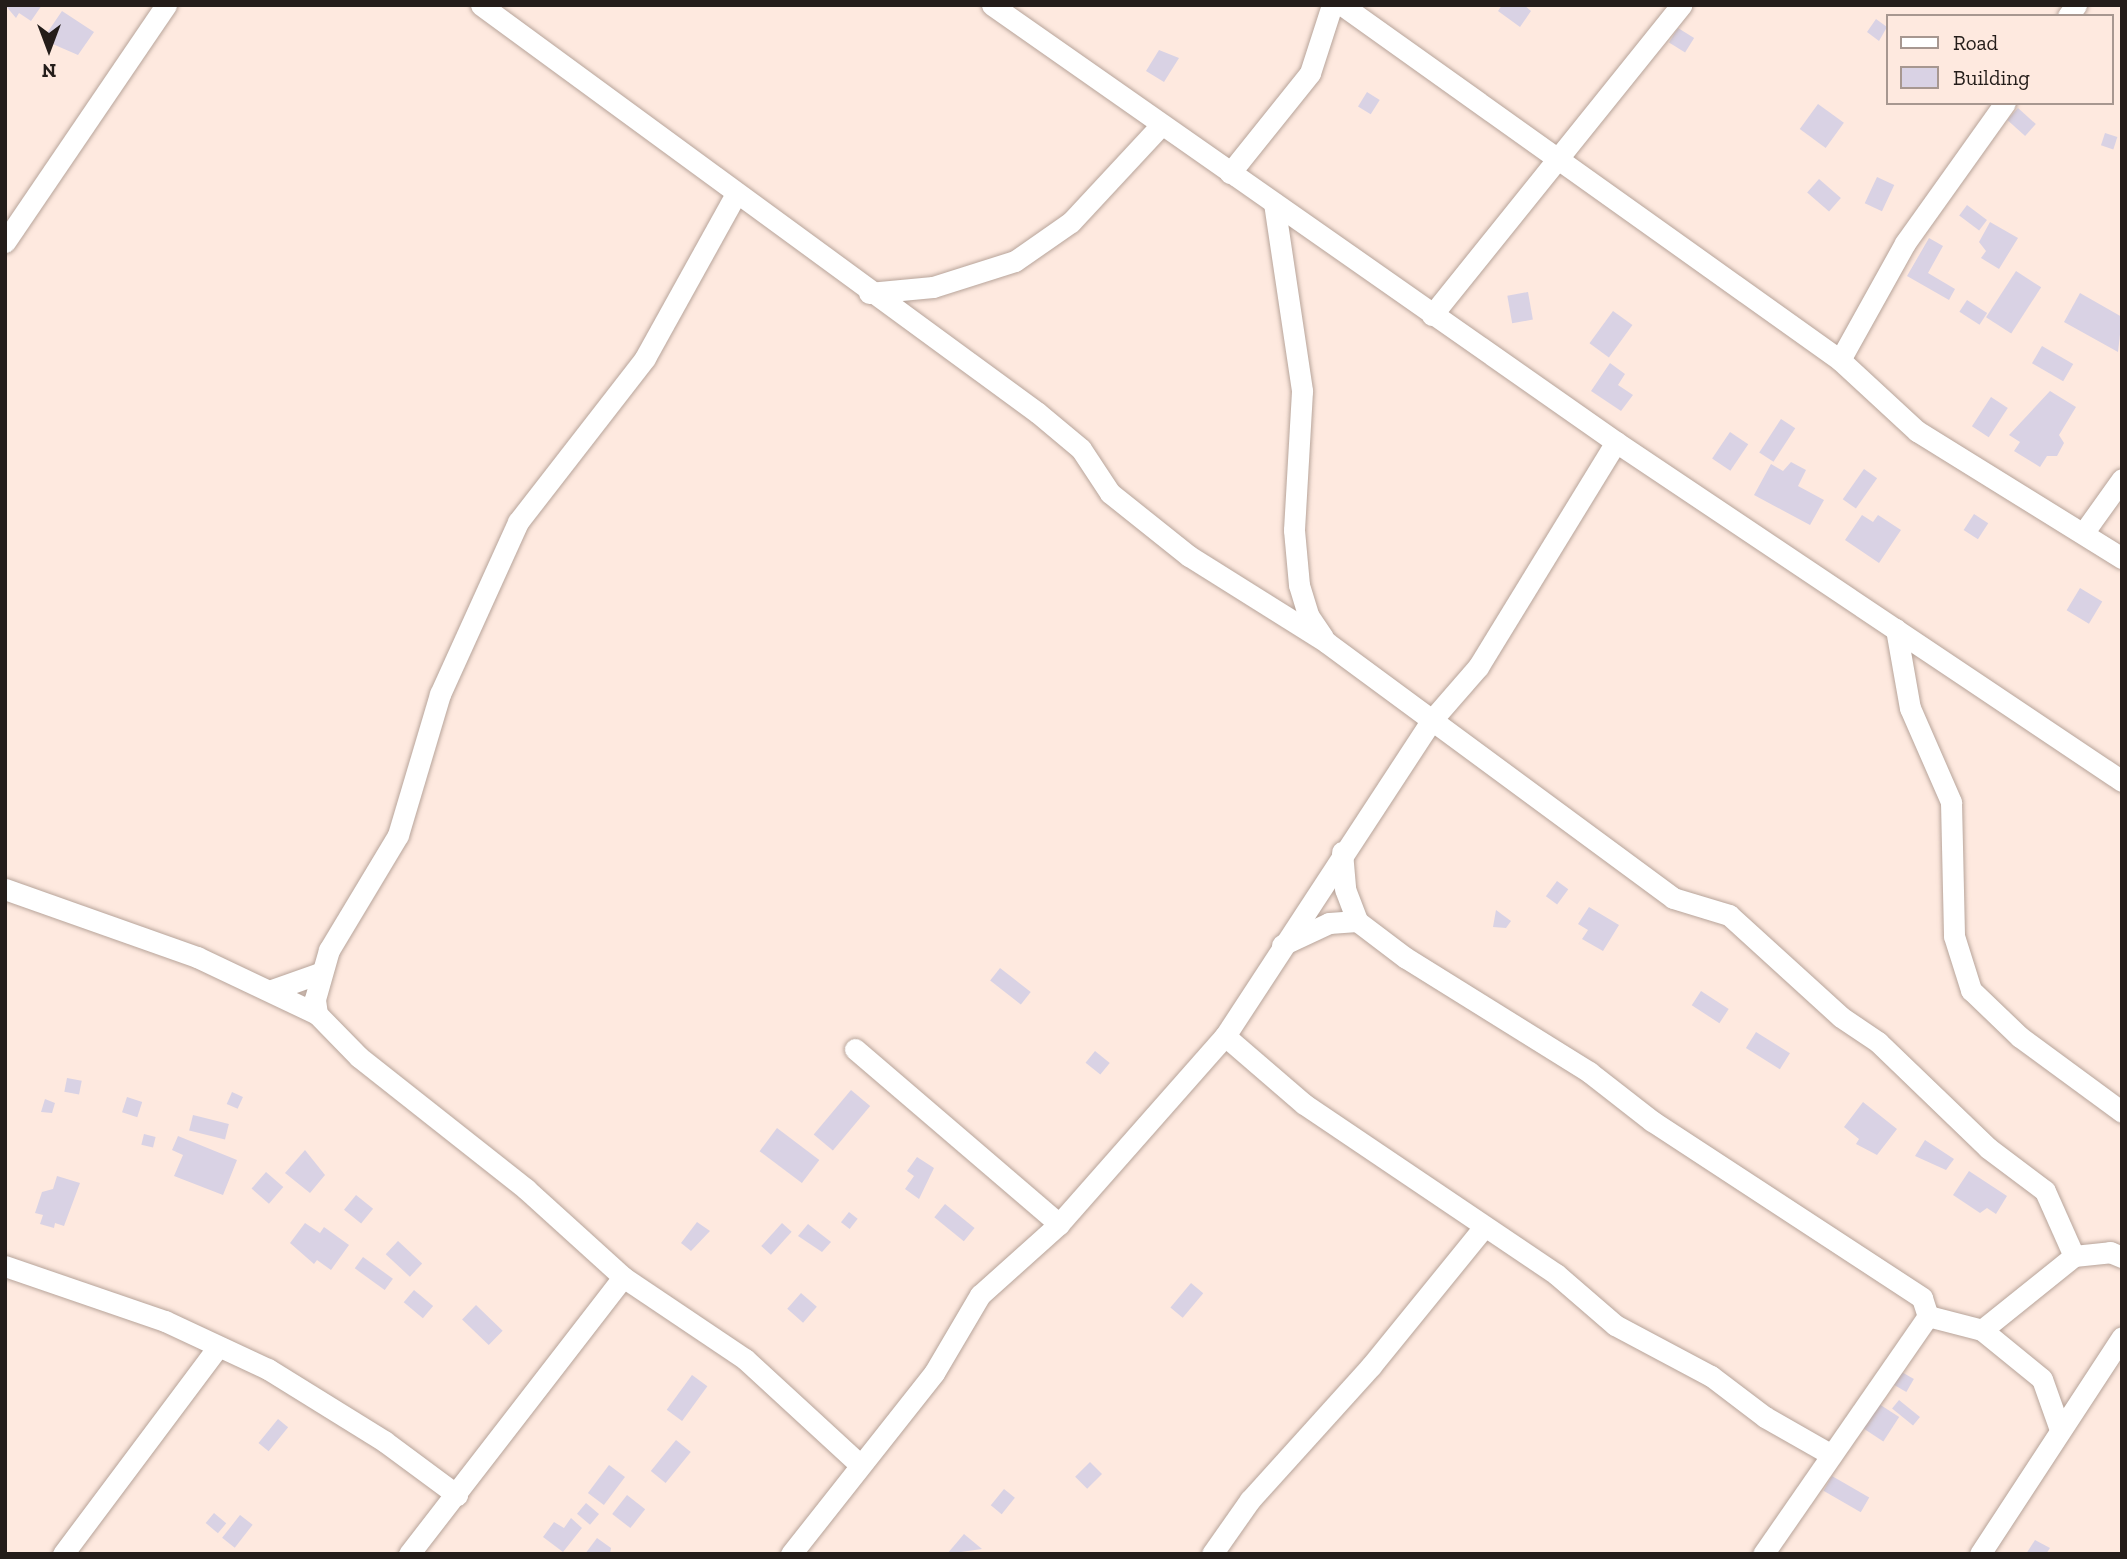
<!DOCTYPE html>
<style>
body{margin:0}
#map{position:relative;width:2127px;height:1559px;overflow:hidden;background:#fee9df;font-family:"Zilla Slab",serif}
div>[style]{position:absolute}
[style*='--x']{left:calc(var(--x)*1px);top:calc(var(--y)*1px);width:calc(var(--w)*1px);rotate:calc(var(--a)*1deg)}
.building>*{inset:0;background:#d9d2e4;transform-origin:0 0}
.roads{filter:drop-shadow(0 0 2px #b7a49a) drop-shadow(0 0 2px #b7a49a)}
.street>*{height:21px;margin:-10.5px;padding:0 10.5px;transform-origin:10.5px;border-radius:10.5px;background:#fff}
span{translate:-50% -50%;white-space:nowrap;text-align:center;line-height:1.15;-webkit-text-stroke:5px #fee9df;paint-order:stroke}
.frame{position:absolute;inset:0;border:7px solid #241d1a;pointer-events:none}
.legend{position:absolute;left:1886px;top:14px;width:228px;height:91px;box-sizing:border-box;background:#fee9df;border:2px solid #a79790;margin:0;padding:9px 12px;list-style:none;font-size:21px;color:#241d1a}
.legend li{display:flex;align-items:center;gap:14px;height:35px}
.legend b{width:35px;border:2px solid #a79790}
.north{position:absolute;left:14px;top:14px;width:70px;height:70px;-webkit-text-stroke:5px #fee9df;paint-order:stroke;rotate:180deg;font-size:19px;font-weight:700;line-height:28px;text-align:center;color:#241d1a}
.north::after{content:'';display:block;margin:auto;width:24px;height:32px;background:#241d1a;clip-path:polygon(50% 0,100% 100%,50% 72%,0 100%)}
</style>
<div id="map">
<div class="building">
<div style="clip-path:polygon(5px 5px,42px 5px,31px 21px,19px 13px,16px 18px)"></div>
<div style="clip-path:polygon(1502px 5px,1524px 5px,1531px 11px,1520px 27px,1498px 11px)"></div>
<div style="clip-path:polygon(62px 11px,94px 32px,78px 55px,48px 42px,52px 37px,47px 33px)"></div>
<div style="clip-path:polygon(1876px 19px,1887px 27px,1879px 41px,1867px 32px)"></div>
<div style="left:1678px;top:28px;width:19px;height:17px;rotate:32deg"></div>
<div style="clip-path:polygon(1159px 50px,1179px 58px,1164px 82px,1146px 71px)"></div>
<div style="left:1367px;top:92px;width:15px;height:17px;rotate:32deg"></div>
<div style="left:1818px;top:104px;width:32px;height:31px;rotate:36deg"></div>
<div style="left:2018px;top:108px;width:24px;height:16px;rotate:42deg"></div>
<div style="left:2105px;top:133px;width:13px;height:13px;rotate:18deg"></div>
<div style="left:1877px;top:177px;width:19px;height:29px;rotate:25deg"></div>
<div style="left:1819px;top:179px;width:29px;height:18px;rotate:41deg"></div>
<div style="left:1967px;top:205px;width:25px;height:13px;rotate:37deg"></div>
<div style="clip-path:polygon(1990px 222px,2018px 238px,1999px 269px,1981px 258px,1986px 251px,1979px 242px)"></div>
<div style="clip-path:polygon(1929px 238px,1943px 246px,1928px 273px,1955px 289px,1949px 300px,1907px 276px)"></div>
<div style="left:2016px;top:271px;width:30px;height:55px;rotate:33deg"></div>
<div style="left:1528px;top:292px;width:28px;height:21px;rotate:80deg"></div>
<div style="clip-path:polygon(2080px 293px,2122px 317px,2118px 352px,2064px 322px)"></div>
<div style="left:1967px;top:300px;width:24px;height:14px;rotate:33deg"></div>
<div style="left:1613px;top:311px;width:24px;height:40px;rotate:36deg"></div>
<div style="left:2042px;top:346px;width:36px;height:20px;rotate:30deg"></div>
<div style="clip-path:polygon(1610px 363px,1625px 374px,1618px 385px,1633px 395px,1621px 411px,1591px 391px)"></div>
<div style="clip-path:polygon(2050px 391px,2076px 407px,2059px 435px,2064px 443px,2057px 456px,2047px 456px,2040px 467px,2014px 451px,2020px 442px,2009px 435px)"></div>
<div style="left:1991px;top:397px;width:20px;height:35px;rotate:33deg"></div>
<div style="left:1781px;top:419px;width:17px;height:40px;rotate:33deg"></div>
<div style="left:1730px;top:432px;width:22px;height:32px;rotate:34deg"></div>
<div style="clip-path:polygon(1791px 462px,1806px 470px,1798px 486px,1824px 500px,1810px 525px,1754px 495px,1771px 464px,1783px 471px)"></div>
<div style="left:1864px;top:469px;width:16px;height:37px;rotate:35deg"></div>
<div style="left:1974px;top:514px;width:17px;height:19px;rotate:33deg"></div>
<div style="clip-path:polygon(1862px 515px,1873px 522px,1878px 515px,1901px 530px,1879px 563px,1845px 540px)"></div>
<div style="left:2080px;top:588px;width:26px;height:26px;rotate:31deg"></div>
<div style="left:1557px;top:881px;width:14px;height:19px;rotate:36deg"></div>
<div style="clip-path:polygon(1589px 907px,1619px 925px,1603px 951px,1582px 939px,1588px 930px,1578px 924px)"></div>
<div style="clip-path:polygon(1496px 910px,1511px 921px,1506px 928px,1493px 927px)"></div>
<div style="left:1000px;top:968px;width:39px;height:16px;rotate:38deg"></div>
<div style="left:1701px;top:991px;width:33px;height:17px;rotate:33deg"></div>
<div style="left:1756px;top:1032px;width:40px;height:19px;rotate:32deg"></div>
<div style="left:1095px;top:1051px;width:19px;height:15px;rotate:39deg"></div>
<div style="left:67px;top:1078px;width:15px;height:14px;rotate:11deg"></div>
<div style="left:851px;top:1090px;width:25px;height:58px;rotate:40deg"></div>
<div style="left:232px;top:1092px;width:12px;height:13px;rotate:24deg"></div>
<div style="left:127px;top:1097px;width:16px;height:16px;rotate:18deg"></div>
<div style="clip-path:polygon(45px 1099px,55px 1103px,52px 1113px,41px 1112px)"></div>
<div style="clip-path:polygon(1863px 1102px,1897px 1129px,1877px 1155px,1856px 1144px,1859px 1139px,1844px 1127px)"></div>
<div style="left:193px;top:1115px;width:37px;height:16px;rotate:14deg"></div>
<div style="left:777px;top:1128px;width:53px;height:29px;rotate:37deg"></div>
<div style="left:144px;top:1134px;width:12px;height:11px;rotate:14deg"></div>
<div style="clip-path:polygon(178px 1136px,237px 1160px,223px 1195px,174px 1176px,183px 1155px,172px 1150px)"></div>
<div style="clip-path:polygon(1925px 1140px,1954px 1159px,1946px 1170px,1915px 1156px)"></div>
<div style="clip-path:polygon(305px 1150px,325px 1175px,310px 1193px,285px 1173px)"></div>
<div style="clip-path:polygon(917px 1157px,934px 1168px,919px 1199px,905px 1189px,914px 1176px,907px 1171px)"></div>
<div style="clip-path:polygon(1969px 1171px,2007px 1196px,1996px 1214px,1987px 1208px,1980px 1213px,1953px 1195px)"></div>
<div style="left:266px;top:1172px;width:23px;height:22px;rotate:41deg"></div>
<div style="clip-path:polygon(57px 1176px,80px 1183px,64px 1226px,55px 1223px,54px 1228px,40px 1224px,43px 1215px,35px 1213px,42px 1192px,53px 1189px)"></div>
<div style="left:356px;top:1195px;width:22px;height:19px;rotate:39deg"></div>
<div style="left:945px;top:1204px;width:38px;height:17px;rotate:39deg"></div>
<div style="left:849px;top:1212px;width:11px;height:13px;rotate:38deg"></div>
<div style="clip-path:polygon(697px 1222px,710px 1231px,691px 1251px,681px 1243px)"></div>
<div style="clip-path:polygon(305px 1223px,320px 1233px,324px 1227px,349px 1245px,331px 1270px,317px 1260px,314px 1264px,290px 1243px)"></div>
<div style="left:782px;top:1223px;width:13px;height:31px;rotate:42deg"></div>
<div style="clip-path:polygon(808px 1224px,831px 1242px,822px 1252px,798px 1236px)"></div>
<div style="left:398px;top:1241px;width:33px;height:18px;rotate:43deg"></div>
<div style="left:363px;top:1257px;width:37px;height:14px;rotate:36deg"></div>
<div style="left:1191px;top:1283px;width:16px;height:32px;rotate:40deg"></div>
<div style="left:414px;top:1290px;width:25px;height:16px;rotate:40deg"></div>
<div style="left:801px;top:1293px;width:21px;height:21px;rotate:41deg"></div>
<div style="left:476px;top:1305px;width:37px;height:20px;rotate:44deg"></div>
<div style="left:1900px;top:1371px;width:16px;height:15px;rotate:30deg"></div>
<div style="left:692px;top:1375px;width:19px;height:43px;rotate:36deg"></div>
<div style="left:1899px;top:1400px;width:27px;height:11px;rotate:39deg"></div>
<div style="left:1879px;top:1404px;width:24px;height:29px;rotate:33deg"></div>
<div style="left:278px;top:1419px;width:13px;height:31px;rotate:39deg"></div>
<div style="left:676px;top:1440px;width:19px;height:40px;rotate:39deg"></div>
<div style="left:1090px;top:1462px;width:17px;height:21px;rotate:45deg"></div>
<div style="left:609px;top:1465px;width:20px;height:35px;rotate:37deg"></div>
<div style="left:1832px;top:1476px;width:43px;height:17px;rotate:30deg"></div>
<div style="left:1004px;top:1489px;width:14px;height:21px;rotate:39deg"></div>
<div style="left:627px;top:1495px;width:23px;height:24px;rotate:38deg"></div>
<div style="left:586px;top:1503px;width:17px;height:14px;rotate:40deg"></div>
<div style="left:214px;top:1513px;width:16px;height:13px;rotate:40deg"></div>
<div style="left:240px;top:1515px;width:16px;height:29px;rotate:38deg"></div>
<div style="clip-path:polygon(571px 1518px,582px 1528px,563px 1552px,543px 1537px,554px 1522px,564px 1528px)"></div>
<div style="clip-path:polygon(964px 1534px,982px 1549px,947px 1554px)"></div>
<div style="clip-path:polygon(597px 1538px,611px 1548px,610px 1554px,585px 1554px)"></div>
<div style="clip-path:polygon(2035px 1540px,2050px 1548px,2046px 1554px,2026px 1554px)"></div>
</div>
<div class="roads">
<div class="street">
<div style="--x:481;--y:5;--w:690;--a:36.22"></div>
<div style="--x:1038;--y:413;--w:56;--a:39.9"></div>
<div style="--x:1081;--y:449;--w:53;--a:56.6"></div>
<div style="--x:1110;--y:493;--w:101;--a:38.6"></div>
<div style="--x:1189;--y:556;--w:162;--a:32.1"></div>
<div style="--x:1326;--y:642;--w:431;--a:36.4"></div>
<div style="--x:1673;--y:898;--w:59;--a:16.9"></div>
<div style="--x:1729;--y:915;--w:151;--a:42.3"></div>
<div style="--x:1841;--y:1017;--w:45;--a:34"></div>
<div style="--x:1878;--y:1042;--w:153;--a:43.9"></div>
<div style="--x:1988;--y:1148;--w:71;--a:37"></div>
<div style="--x:2045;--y:1191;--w:71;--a:66"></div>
<div style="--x:992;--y:5;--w:762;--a:35"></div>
<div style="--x:1616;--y:442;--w:609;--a:33.82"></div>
<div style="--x:1342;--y:5;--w:612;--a:35.48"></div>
<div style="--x:1840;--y:360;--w:105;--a:42.7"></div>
<div style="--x:1917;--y:431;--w:241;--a:31.8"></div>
<div style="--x:2068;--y:16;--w:14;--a:-54"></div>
<div style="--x:1230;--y:173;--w:128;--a:-51.3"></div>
<div style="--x:1310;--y:73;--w:71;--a:-72.1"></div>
<div style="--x:1274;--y:203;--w:190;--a:81.5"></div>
<div style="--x:1302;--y:391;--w:139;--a:93.3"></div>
<div style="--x:1294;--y:530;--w:55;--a:84.8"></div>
<div style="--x:1299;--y:585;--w:31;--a:73"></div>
<div style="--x:1308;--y:615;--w:27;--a:56"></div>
<div style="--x:5;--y:242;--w:287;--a:-55.8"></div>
<div style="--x:869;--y:293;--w:64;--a:-5.4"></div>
<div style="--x:933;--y:287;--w:86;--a:-17.6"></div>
<div style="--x:1015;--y:261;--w:68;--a:-34.9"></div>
<div style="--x:1071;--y:222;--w:132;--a:-47.1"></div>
<div style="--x:1432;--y:315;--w:398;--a:-51.2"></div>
<div style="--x:1840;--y:360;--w:134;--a:-60.9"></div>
<div style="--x:1905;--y:243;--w:172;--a:-54.5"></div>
<div style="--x:2084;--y:532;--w:65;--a:-54.4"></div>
<div style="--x:1896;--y:629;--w:80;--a:80"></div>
<div style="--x:1910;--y:708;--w:103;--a:66.4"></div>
<div style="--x:1951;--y:802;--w:134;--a:88.7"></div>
<div style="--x:1954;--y:936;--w:57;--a:72.5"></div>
<div style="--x:1971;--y:990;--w:68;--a:43.8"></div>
<div style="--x:2020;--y:1037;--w:127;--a:36.3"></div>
<div style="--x:1342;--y:852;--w:37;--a:85"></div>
<div style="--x:1345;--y:889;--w:34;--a:69"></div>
<div style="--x:1357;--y:921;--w:61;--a:37.1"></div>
<div style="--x:1406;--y:958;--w:216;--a:31.9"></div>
<div style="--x:1589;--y:1072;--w:80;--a:37.9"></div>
<div style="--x:1652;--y:1121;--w:323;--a:33.2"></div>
<div style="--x:1922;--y:1298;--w:19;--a:72"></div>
<div style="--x:1928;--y:1316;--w:290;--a:124.7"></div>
<div style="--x:5;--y:889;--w:204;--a:19.5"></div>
<div style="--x:197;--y:957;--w:133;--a:25.4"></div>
<div style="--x:317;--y:1014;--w:60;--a:45.7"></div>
<div style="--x:359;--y:1057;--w:213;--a:38.3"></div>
<div style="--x:526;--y:1189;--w:131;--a:42.2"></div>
<div style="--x:623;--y:1277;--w:147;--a:33.9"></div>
<div style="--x:745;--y:1359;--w:154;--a:42.6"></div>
<div style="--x:1282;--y:945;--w:52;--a:-25.1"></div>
<div style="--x:1329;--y:923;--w:28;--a:-4"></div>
<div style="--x:272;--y:990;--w:51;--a:-19.5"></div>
<div style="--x:317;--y:1014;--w:15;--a:-98"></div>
<div style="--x:315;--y:999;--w:51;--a:-74.1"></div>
<div style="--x:329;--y:950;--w:134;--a:-59"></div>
<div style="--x:398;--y:835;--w:147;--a:-73.4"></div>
<div style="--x:440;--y:694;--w:189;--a:-65.6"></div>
<div style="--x:518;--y:522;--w:207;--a:-52.2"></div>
<div style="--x:645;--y:358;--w:188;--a:-61"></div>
<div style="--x:1225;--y:1036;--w:104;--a:40.7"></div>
<div style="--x:1304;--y:1104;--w:304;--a:34"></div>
<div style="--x:1556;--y:1274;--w:78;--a:40.8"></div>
<div style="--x:1615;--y:1325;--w:109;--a:28"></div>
<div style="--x:1711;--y:1376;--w:68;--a:37.2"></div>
<div style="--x:1765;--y:1417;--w:75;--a:29.6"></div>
<div style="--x:855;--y:1049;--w:269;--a:40.6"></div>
<div style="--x:5;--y:1266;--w:169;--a:19"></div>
<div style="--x:165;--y:1321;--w:114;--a:25"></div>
<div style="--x:268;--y:1369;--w:137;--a:31.8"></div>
<div style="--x:384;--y:1441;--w:91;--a:36.5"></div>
<div style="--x:1928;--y:1316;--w:56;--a:14.5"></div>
<div style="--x:1982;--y:1330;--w:118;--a:-38.8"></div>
<div style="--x:2074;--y:1256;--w:36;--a:-6"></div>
<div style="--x:2110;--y:1252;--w:13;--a:23"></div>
<div style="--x:1982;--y:1330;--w:77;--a:39.2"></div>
<div style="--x:2042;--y:1379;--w:51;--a:70.5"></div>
<div style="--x:63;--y:1554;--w:257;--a:-53.2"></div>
<div style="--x:409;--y:1554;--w:350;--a:-52.3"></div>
<div style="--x:791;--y:1554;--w:231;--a:-51.7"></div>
<div style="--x:934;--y:1373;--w:91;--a:-59.5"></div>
<div style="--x:980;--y:1295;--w:106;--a:-41.9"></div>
<div style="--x:1059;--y:1224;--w:251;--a:-48.6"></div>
<div style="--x:1225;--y:1036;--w:376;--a:-56.8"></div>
<div style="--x:1431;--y:721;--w:72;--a:-49"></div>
<div style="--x:1478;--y:667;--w:264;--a:-58.5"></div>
<div style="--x:1212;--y:1554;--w:66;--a:-54.9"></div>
<div style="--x:1250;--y:1500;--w:181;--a:-47.9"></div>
<div style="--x:1371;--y:1366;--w:179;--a:-50.9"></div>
<div style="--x:1980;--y:1554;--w:259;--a:-56.8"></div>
</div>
</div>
<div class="frame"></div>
<ul class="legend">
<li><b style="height:9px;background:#fff"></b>Road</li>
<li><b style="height:19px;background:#d9d2e4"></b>Building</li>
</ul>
<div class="north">N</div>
</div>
